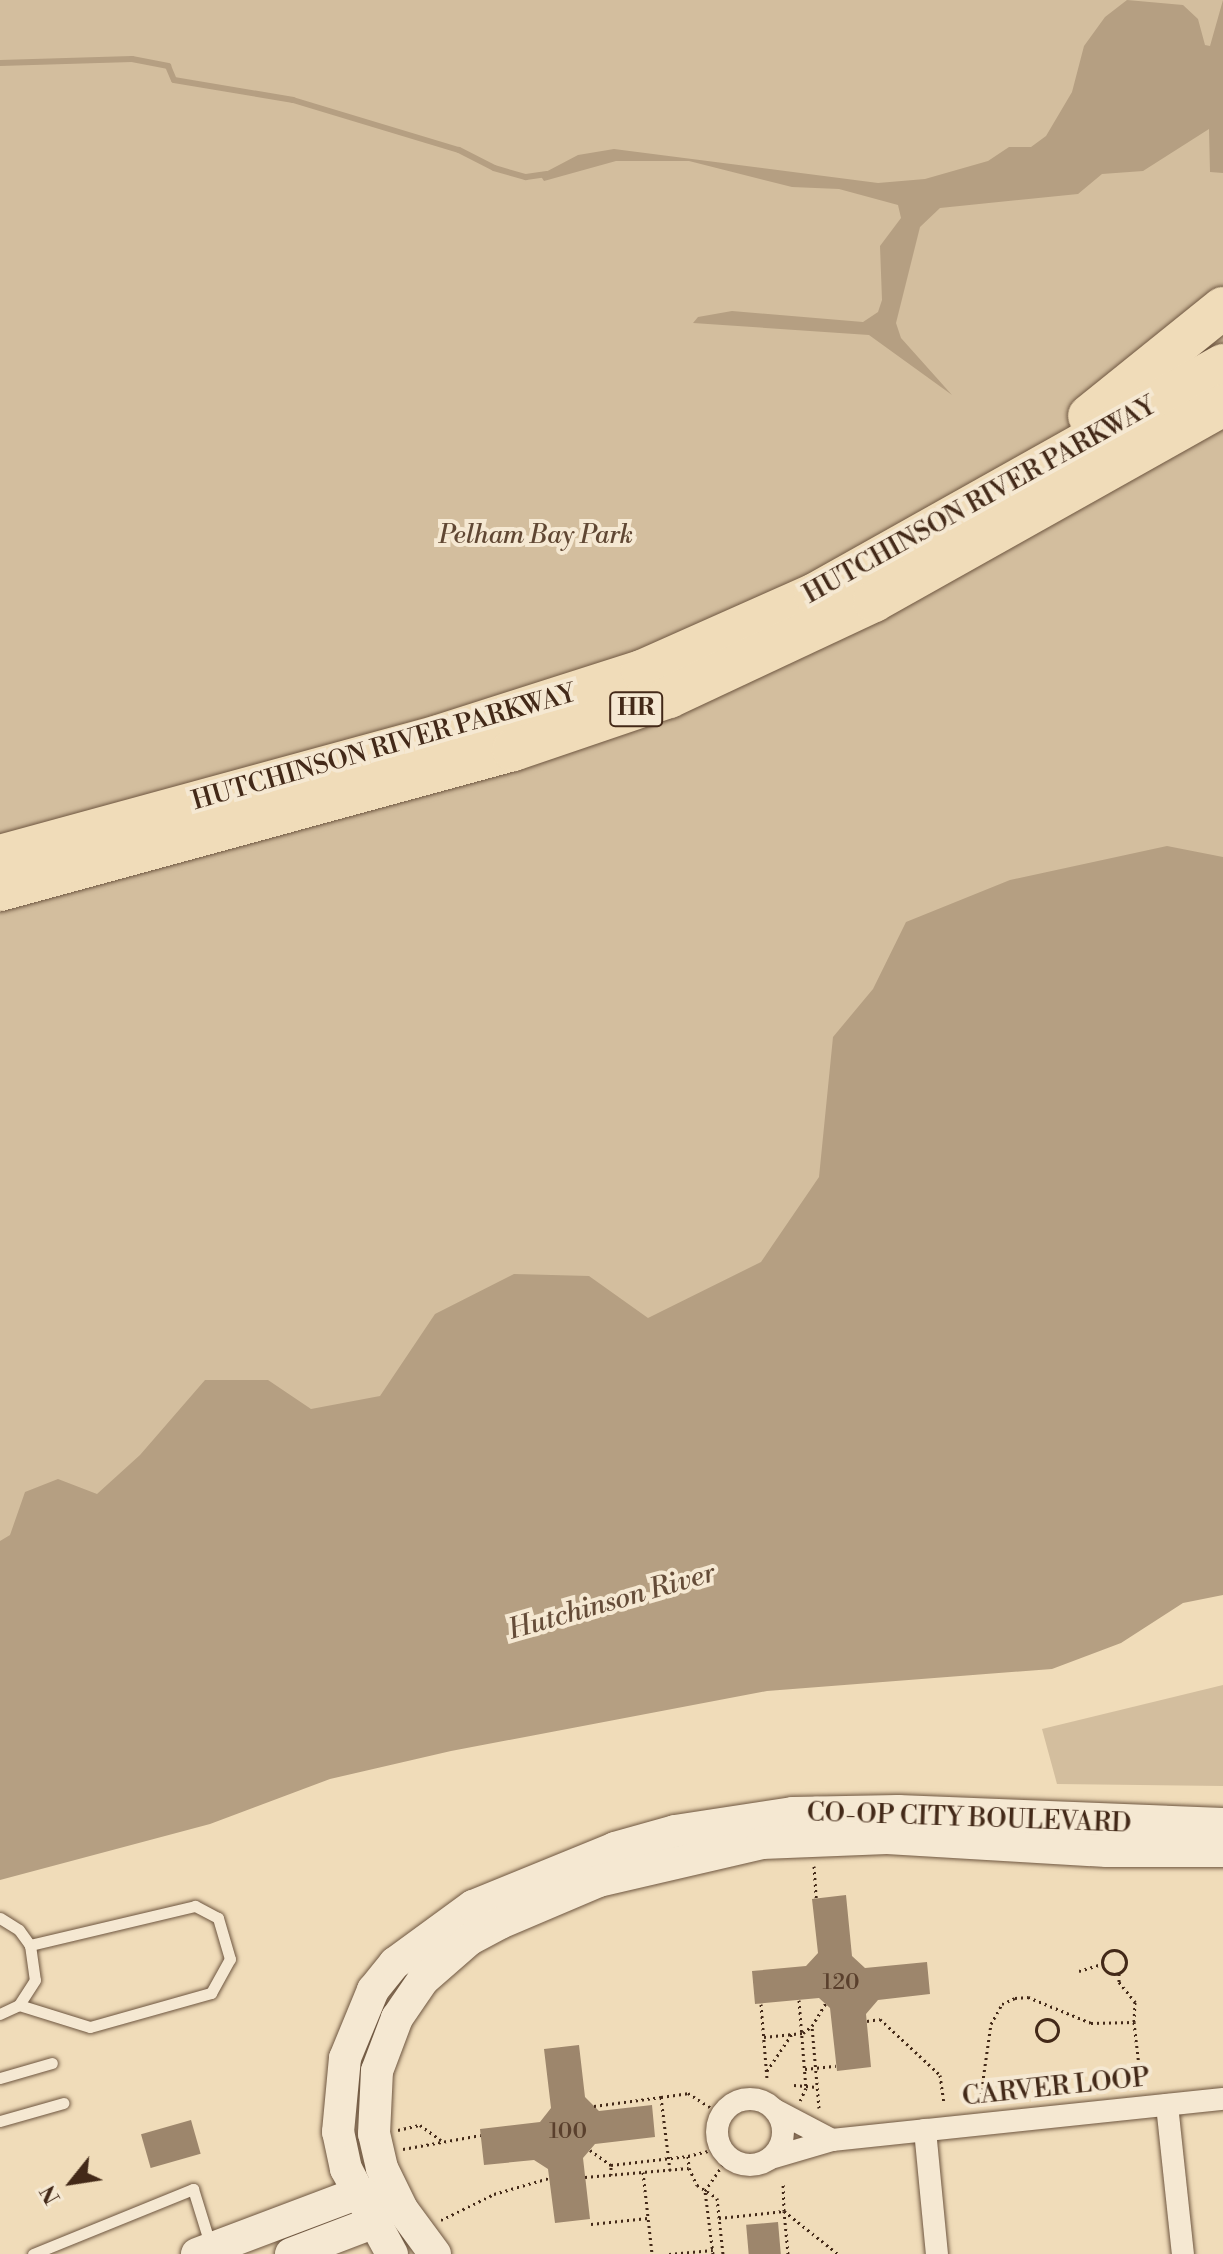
<!DOCTYPE html>
<style>
body{margin:0}
#map{position:relative;width:1223px;height:2254px;overflow:hidden;background:#f0dcb9;font-family:"Libre Bodoni",serif}
div>[style]{position:absolute}
[style*='--x']{left:calc(var(--x)*1px);top:calc(var(--y)*1px);width:calc(var(--w)*1px);rotate:calc(var(--a)*1deg)}
.green>*{inset:0;background:#d3be9e}
.water>*{inset:0;background:#b59f82}
.stream>*{height:6px;margin:-3px;padding:0 3px;transform-origin:3px;border-radius:3px;background:#b59f82}
.building>*{inset:0;background:#9d866c;transform-origin:0 0}
.path>*{height:3px;margin-top:-1.5px;transform-origin:0;background:repeating-linear-gradient(90deg,#432918 0 2px,transparent 0 6px)}
.path>.ring{margin:-1.5px;padding:0;box-sizing:content-box;background:none;border:3px solid #432918;border-radius:50%}
.roads{filter:drop-shadow(0 0 2px #6e5640) drop-shadow(0 0 2px #6e5640)}
.service>*{height:11px;margin:-5.5px;padding:0 5.5px;transform-origin:5.5px;border-radius:5.5px;background:#f5e8d2}
.minor>*{height:22px;margin:-11px;padding:0 11px;transform-origin:11px;border-radius:11px;background:#f5e8d2}
.minor>.ring{margin:-11px;padding:0;box-sizing:content-box;background:none;border:22px solid #f5e8d2;border-radius:50%}
.secondary>*{height:32px;margin:-16px;padding:0 16px;transform-origin:16px;border-radius:16px;background:#f5e8d2}
.motorway>*{height:42px;margin:-21px;padding:0 21px;transform-origin:21px;border-radius:21px;background:#f0dcb9}
span{translate:-50% -50%;white-space:nowrap;text-align:center;line-height:1.15;-webkit-text-stroke:8px #f5e8d2;paint-order:stroke}
.number-label{font-size:22px;color:#5a402d}
.number-label span{-webkit-text-stroke-width:0}
.shield-label span{padding:2px 6px;background:#f5e8d2;border:2px solid;border-radius:6px;-webkit-text-stroke-width:0}
.shield-label{font-size:24px;color:#432918;font-weight:700}
.street-label{font-size:26px;color:#432918}
.park-label{font-size:26px;color:#604733;font-style:italic}
.water-label{font-size:28px;color:#654c38;font-style:italic}
.north{position:absolute;left:32px;top:2142px;width:80px;height:80px;-webkit-text-stroke:6px #f5e8d2;paint-order:stroke;rotate:240deg;font-size:22px;font-weight:700;line-height:32px;text-align:center;color:#432918}
.north::after{content:'';display:block;margin:auto;width:28px;height:36px;background:#432918;clip-path:polygon(50% 0,100% 100%,50% 72%,0 100%)}
</style>
<div id="map">
<div class="green">
<div style="clip-path:polygon(0 0,1223px 0,1223px 1254px,0 1602px)"></div>
<div style="clip-path:polygon(1223px 1685px,1223px 1786px,1057px 1784px,1042px 1729px)"></div>
</div>
<div class="water">
<div style="clip-path:polygon(1127px 0,1183px 5px,1198px 19px,1205px 45px,1210px 46px,1223px 0,1223px 173px,1210px 172px,1209px 129px,1143px 171px,1102px 174px,1078px 194px,940px 208px,920px 227px,896px 323px,901px 338px,952px 395px,869px 335px,693px 323px,698px 317px,732px 311px,863px 322px,878px 312px,882px 300px,880px 246px,901px 218px,898px 205px,839px 189px,792px 187px,689px 161px,616px 161px,544px 181px,540px 175px,578px 155px,614px 149px,878px 183px,925px 179px,988px 161px,1009px 147px,1031px 147px,1046px 136px,1072px 92px,1084px 46px,1105px 17px)"></div>
<div style="clip-path:polygon(1167px 846px,1223px 857px,1223px 1595px,1183px 1603px,1121px 1643px,1052px 1669px,767px 1691px,451px 1751px,330px 1779px,210px 1824px,0 1880px,0 1541px,10px 1535px,25px 1492px,58px 1479px,97px 1494px,140px 1455px,205px 1380px,268px 1380px,311px 1409px,380px 1396px,435px 1314px,514px 1274px,589px 1276px,648px 1318px,761px 1262px,819px 1177px,833px 1037px,873px 989px,906px 922px,1010px 880px)"></div>
</div>
<div class="stream">
<div style="--x:0;--y:63;--w:132;--a:-1.7"></div>
<div style="--x:132;--y:59;--w:37;--a:11"></div>
<div style="--x:168;--y:66;--w:15;--a:67"></div>
<div style="--x:174;--y:80;--w:121;--a:9.5"></div>
<div style="--x:293;--y:100;--w:173;--a:16.8"></div>
<div style="--x:459;--y:150;--w:39;--a:27"></div>
<div style="--x:494;--y:168;--w:33;--a:16"></div>
<div style="--x:526;--y:177;--w:21;--a:-8"></div>
</div>
<div class="building">
<div style="clip-path:polygon(846px 1895px,852px 1956px,865px 1968px,927px 1962px,930px 1994px,878px 2000px,866px 2014px,871px 2067px,837px 2071px,830px 2008px,819px 1998px,755px 2004px,752px 1971px,806px 1966px,818px 1953px,812px 1899px)"></div>
<div style="clip-path:polygon(579px 2045px,585px 2097px,599px 2111px,652px 2105px,655px 2137px,595px 2144px,583px 2158px,590px 2219px,555px 2223px,548px 2169px,534px 2160px,484px 2165px,480px 2129px,540px 2122px,551px 2108px,544px 2049px)"></div>
<div style="left:191px;top:2120px;width:35px;height:52px;rotate:74deg"></div>
<div style="left:778px;top:2222px;width:32px;height:32px;rotate:85deg"></div>
</div>
<div class="path">
<div style="--x:814;--y:1866;--w:32;--a:86"></div>
<div class="ring" style="left:1102px;top:1950px;width:21px;height:21px"></div>
<div style="--x:1079;--y:1971;--w:24;--a:-17"></div>
<div style="--x:1119;--y:1973;--w:9;--a:90"></div>
<div style="--x:1119;--y:1982;--w:26;--a:51"></div>
<div style="--x:1135;--y:2002;--w:20;--a:93"></div>
<div style="--x:799;--y:2000;--w:88;--a:85.5"></div>
<div style="--x:806;--y:2088;--w:14;--a:115"></div>
<div style="--x:761;--y:2004;--w:74;--a:85.4"></div>
<div class="ring" style="left:1036px;top:2019px;width:19px;height:19px"></div>
<div style="--x:867;--y:2021;--w:13;--a:-9"></div>
<div style="--x:880;--y:2019;--w:82;--a:43"></div>
<div style="--x:940;--y:2075;--w:29;--a:82"></div>
<div style="--x:764;--y:2037;--w:39;--a:-6"></div>
<div style="--x:803;--y:2033;--w:11;--a:-38"></div>
<div style="--x:805;--y:2069;--w:31;--a:-6"></div>
<div style="--x:767;--y:2071;--w:45;--a:-56"></div>
<div style="--x:794;--y:2085;--w:23;--a:5"></div>
<div style="--x:661;--y:2097;--w:27;--a:-8"></div>
<div style="--x:688;--y:2093;--w:40;--a:32.9"></div>
<div style="--x:980;--y:2101;--w:78;--a:-81.9"></div>
<div style="--x:991;--y:2024;--w:23;--a:-61"></div>
<div style="--x:1002;--y:2004;--w:14;--a:-25"></div>
<div style="--x:1015;--y:1998;--w:13;--a:-4"></div>
<div style="--x:1028;--y:1997;--w:68;--a:22.4"></div>
<div style="--x:1091;--y:2023;--w:43;--a:-1.3"></div>
<div style="--x:1134;--y:2022;--w:61;--a:83.5"></div>
<div style="--x:594;--y:2106;--w:68;--a:-7.7"></div>
<div style="--x:661;--y:2097;--w:74;--a:83"></div>
<div style="--x:819;--y:2108;--w:82;--a:-94.9"></div>
<div style="--x:812;--y:2026;--w:27;--a:-59"></div>
<div style="--x:398;--y:2130;--w:23;--a:-13"></div>
<div style="--x:420;--y:2125;--w:26;--a:36"></div>
<div style="--x:403;--y:2149;--w:79;--a:-10.2"></div>
<div style="--x:590;--y:2150;--w:26;--a:36"></div>
<div style="--x:688;--y:2156;--w:34;--a:-14"></div>
<div style="--x:643;--y:2172;--w:82;--a:83.7"></div>
<div style="--x:611;--y:2175;--w:10;--a:-90"></div>
<div style="--x:611;--y:2165;--w:78;--a:-6.7"></div>
<div style="--x:688;--y:2156;--w:12;--a:85"></div>
<div style="--x:585;--y:2177;--w:104;--a:-4.9"></div>
<div style="--x:689;--y:2168;--w:19;--a:65"></div>
<div style="--x:697;--y:2185;--w:24;--a:33"></div>
<div style="--x:717;--y:2198;--w:56;--a:83.9"></div>
<div style="--x:719;--y:2218;--w:65;--a:-6.1"></div>
<div style="--x:784;--y:2211;--w:27;--a:-92"></div>
<div style="--x:441;--y:2220;--w:59;--a:-26.1"></div>
<div style="--x:494;--y:2194;--w:57;--a:-16.2"></div>
<div style="--x:591;--y:2224;--w:57;--a:-6"></div>
<div style="--x:669;--y:2254;--w:44;--a:-5.2"></div>
<div style="--x:713;--y:2254;--w:64;--a:-97.2"></div>
<div style="--x:705;--y:2191;--w:41;--a:-55.9"></div>
<div style="--x:788;--y:2254;--w:43;--a:-95.3"></div>
<div style="--x:784;--y:2211;--w:69;--a:38.5"></div>
</div>
<div class="roads">
<div class="service">
<div style="--x:0;--y:1918;--w:22;--a:32"></div>
<div style="--x:19;--y:1930;--w:19;--a:54"></div>
<div style="--x:30;--y:1945;--w:35;--a:82"></div>
<div style="--x:35;--y:1980;--w:30;--a:123"></div>
<div style="--x:19;--y:2005;--w:21;--a:155"></div>
<div style="--x:19;--y:2005;--w:74;--a:17.2"></div>
<div style="--x:90;--y:2027;--w:126;--a:-15.7"></div>
<div style="--x:211;--y:1993;--w:39;--a:-61"></div>
<div style="--x:230;--y:1959;--w:43;--a:-106.3"></div>
<div style="--x:218;--y:1918;--w:26;--a:-152"></div>
<div style="--x:195;--y:1906;--w:170;--a:166.7"></div>
<div style="--x:0;--y:2078;--w:54;--a:-16.1"></div>
<div style="--x:0;--y:2121;--w:66;--a:-15.9"></div>
<div style="--x:33;--y:2254;--w:173;--a:-22.1"></div>
<div style="--x:193;--y:2189;--w:58;--a:72.8"></div>
</div>
<div class="minor">
<div class="ring" style="left:717px;top:2099px;width:44px;height:44px"></div>
<div style="--x:1167;--y:2105;--w:150;--a:83.9"></div>
<div style="--x:925;--y:2130;--w:125;--a:84.5"></div>
<div style="--x:832;--y:2140;--w:393;--a:-6"></div>
<div style="--x:771;--y:2158;--w:64;--a:-16.4"></div>
<div style="--x:832;--y:2140;--w:64;--a:-152.2"></div>
</div>
<div class="secondary">
<div style="--x:197;--y:2254;--w:170;--a:-20.7"></div>
<div style="--x:356;--y:2194;--w:23;--a:0"></div>
<div style="--x:291;--y:2254;--w:87;--a:-20.9"></div>
<div style="--x:372;--y:2223;--w:21;--a:-55"></div>
<div style="--x:392;--y:2254;--w:97;--a:-118.4"></div>
<div style="--x:346;--y:2169;--w:38;--a:-102"></div>
<div style="--x:338;--y:2132;--w:74;--a:-84.6"></div>
<div style="--x:345;--y:2058;--w:74;--a:-67.6"></div>
<div style="--x:373;--y:1990;--w:35;--a:-51"></div>
<div style="--x:395;--y:1963;--w:97;--a:-36.2"></div>
<div style="--x:473;--y:1906;--w:153;--a:-22.2"></div>
<div style="--x:615;--y:1848;--w:62;--a:-15.8"></div>
<div style="--x:675;--y:1831;--w:119;--a:-8.7"></div>
<div style="--x:793;--y:1813;--w:105;--a:-1.1"></div>
<div style="--x:898;--y:1811;--w:325;--a:2.3"></div>
<div style="--x:435;--y:2254;--w:56;--a:-126.3"></div>
<div style="--x:402;--y:2209;--w:46;--a:-116"></div>
<div style="--x:382;--y:2168;--w:35;--a:-103"></div>
<div style="--x:374;--y:2134;--w:63;--a:-87.3"></div>
<div style="--x:377;--y:2071;--w:57;--a:-69.3"></div>
<div style="--x:397;--y:2018;--w:46;--a:-55.6"></div>
<div style="--x:423;--y:1980;--w:62;--a:-41.1"></div>
<div style="--x:470;--y:1939;--w:34;--a:-28"></div>
<div style="--x:500;--y:1923;--w:108;--a:-23"></div>
<div style="--x:599;--y:1881;--w:167;--a:-13.1"></div>
<div style="--x:762;--y:1843;--w:125;--a:-2.3"></div>
<div style="--x:887;--y:1838;--w:220;--a:3.4"></div>
<div style="--x:1107;--y:1851;--w:116;--a:0"></div>
</div>
<div class="motorway">
<div style="--x:1089;--y:416;--w:172;--a:-38.9"></div>
<div style="--x:0;--y:856;--w:454;--a:-15.3"></div>
<div style="--x:438;--y:736;--w:214;--a:-17.7"></div>
<div style="--x:642;--y:671;--w:189;--a:-24"></div>
<div style="--x:815;--y:594;--w:468;--a:-29.3"></div>
<div style="--x:0;--y:890;--w:532;--a:-15.26"></div>
<div style="--x:513;--y:750;--w:165;--a:-18.8"></div>
<div style="--x:669;--y:697;--w:226;--a:-25.1"></div>
<div style="--x:874;--y:601;--w:400;--a:-29.3"></div>
</div>
</div>
<div class="number-label">
<span style="left:841px;top:1983px">120</span>
<span style="left:568px;top:2132px">100</span>
</div>
<div class="shield-label">
<span style="left:636px;top:709px">HR</span>
</div>
<div class="street-label">
<span style="left:980px;top:501px;rotate:-29deg">HUTCHINSON RIVER PARKWAY</span>
<span style="left:384px;top:748px;rotate:-16deg">HUTCHINSON RIVER PARKWAY</span>
<span style="left:969px;top:1819px;rotate:2deg">CO-OP CITY BOULEVARD</span>
<span style="left:1056px;top:2088px;rotate:-6deg">CARVER LOOP</span>
</div>
<div class="park-label">
<span style="left:536px;top:536px">Pelham Bay Park</span>
</div>
<div class="water-label">
<span style="left:612px;top:1602px;rotate:-16deg">Hutchinson River</span>
</div>
<div class="north">N</div>
</div>
